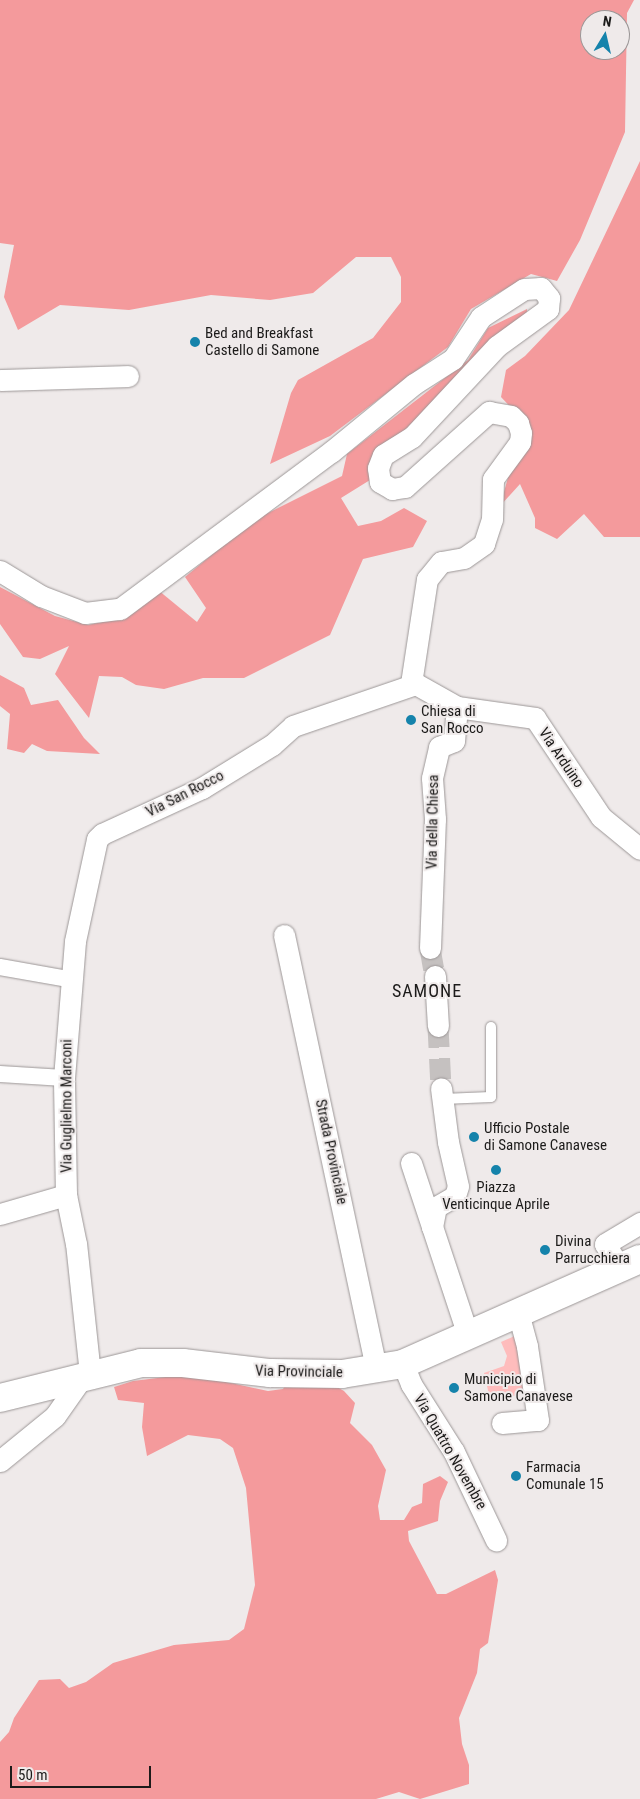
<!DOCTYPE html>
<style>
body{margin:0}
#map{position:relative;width:640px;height:1799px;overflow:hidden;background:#efeaea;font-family:"Roboto Condensed",sans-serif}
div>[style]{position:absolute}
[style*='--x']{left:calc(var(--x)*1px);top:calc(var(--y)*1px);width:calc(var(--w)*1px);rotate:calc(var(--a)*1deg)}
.green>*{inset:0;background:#febcbc}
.forest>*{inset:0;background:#f49a9c}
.minor-tunnel>*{height:21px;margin-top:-10.5px;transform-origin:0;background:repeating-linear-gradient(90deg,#c5c1c0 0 21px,transparent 0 32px)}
.roads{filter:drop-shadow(0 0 1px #9c9797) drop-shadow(0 0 1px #9c9797)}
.service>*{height:10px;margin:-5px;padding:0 5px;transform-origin:5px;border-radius:5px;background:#fff}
.pedestrian>*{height:16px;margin:-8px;padding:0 8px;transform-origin:8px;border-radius:8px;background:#fff}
.minor>*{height:21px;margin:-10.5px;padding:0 10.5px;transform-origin:10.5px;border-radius:10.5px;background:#fff}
.secondary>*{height:28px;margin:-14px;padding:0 14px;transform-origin:14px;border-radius:14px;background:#fff}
.dots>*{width:14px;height:14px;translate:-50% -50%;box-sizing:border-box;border:2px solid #efeaea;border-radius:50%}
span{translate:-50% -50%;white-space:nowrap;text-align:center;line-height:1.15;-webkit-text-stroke:4px #efeaea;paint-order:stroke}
.poi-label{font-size:15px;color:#1c1b1a}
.left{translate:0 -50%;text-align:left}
.street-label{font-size:15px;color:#1c1b1a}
.quarter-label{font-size:18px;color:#1c1b1a;letter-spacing:1px}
.north{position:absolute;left:580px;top:10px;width:50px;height:50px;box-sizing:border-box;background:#efeaea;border:1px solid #9b9797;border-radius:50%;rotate:9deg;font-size:14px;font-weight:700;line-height:20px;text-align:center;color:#1c1b1a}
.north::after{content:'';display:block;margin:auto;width:18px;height:22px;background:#1583ab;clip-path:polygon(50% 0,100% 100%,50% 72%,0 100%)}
.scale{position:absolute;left:10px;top:1766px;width:141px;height:22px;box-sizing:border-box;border:2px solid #1c1b1a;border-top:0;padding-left:6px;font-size:15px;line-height:18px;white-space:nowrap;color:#1c1b1a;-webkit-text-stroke:4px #efeaea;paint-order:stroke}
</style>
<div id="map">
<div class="green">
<div style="clip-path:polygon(519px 1334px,528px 1394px,490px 1399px,484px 1373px,504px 1366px,507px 1356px,501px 1342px)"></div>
</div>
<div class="forest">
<div style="clip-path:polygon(evenodd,0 0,634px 0,627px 13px,625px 132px,580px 240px,557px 281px,531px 274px,471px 309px,448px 347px,330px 436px,270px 464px,291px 393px,298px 380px,373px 338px,401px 302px,401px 277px,391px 257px,356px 257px,313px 293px,270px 300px,211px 295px,129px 310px,60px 305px,18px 330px,4px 297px,14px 245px,0 243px,0 0,590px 20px,620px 20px,620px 50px,590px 50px,590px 20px)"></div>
<div style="clip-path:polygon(640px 161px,640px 537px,604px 537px,584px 514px,557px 539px,535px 528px,535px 518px,520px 484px,500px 506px,524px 421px,501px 397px,506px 370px,525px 356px,569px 310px)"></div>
<div style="clip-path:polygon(527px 309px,527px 319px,370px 480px,341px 498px,358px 526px,381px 521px,404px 508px,427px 521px,413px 547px,363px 559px,330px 635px,244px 678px,203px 678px,164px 689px,136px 685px,122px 677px,99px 676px,89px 718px,55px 674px,69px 646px,40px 659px,23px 657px,0 624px,0 587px,55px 616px,88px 625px,125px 617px,158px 590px,197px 622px,206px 608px,185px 577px,254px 520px,342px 476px,347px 454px,468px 360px,488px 328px)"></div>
<div style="clip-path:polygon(0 675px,24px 688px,31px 705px,58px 700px,84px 738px,100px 754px,47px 751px,32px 744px,24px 753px,7px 749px,10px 714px,0 706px)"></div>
<div style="clip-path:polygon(190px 1374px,268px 1391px,283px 1389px,286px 1384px,337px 1387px,344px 1391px,355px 1403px,350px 1423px,372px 1445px,386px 1470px,378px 1506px,380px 1520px,404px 1520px,412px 1507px,422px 1503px,423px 1484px,440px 1476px,448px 1482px,440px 1501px,438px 1521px,408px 1531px,409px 1541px,437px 1594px,446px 1594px,495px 1570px,498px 1580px,488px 1643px,480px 1649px,477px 1673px,459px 1718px,462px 1744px,469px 1765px,469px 1784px,420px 1799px,399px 1792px,376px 1799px,0 1799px,0 1742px,9px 1732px,14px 1718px,39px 1680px,60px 1679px,69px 1688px,86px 1682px,113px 1663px,174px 1645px,229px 1640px,244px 1629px,255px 1585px,246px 1488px,233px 1448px,220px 1439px,188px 1435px,147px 1456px,142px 1427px,144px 1403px,118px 1400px,114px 1387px,133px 1381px)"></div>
</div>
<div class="minor-tunnel">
<div style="--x:430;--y:948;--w:28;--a:80"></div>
<div style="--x:438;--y:1026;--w:62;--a:87.2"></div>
</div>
<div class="roads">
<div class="service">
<div style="--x:443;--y:1099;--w:48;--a:-2.4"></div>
<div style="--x:491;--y:1097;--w:70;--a:-90"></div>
</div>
<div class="pedestrian">
<div style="--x:0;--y:967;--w:74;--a:10.1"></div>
<div style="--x:0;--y:1074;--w:64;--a:3.6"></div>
</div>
<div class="minor">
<div style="--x:0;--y:380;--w:128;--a:-1.8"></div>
<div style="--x:0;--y:571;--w:48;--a:31.4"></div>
<div style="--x:41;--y:596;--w:47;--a:21.1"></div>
<div style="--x:85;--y:613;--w:35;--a:-7"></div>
<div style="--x:120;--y:609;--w:263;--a:-36.7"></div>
<div style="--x:331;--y:452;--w:107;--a:-39.3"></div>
<div style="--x:414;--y:384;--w:46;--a:-32.7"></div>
<div style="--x:453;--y:359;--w:50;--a:-56.3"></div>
<div style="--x:481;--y:317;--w:51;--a:-33.1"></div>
<div style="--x:524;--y:289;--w:17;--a:-3"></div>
<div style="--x:541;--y:288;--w:13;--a:51"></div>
<div style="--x:549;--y:298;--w:11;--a:95"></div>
<div style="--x:548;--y:309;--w:63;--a:144"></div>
<div style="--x:497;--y:346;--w:125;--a:133"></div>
<div style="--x:412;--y:437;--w:34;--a:148"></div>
<div style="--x:383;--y:455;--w:14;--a:111"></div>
<div style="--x:378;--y:468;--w:14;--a:82"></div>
<div style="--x:380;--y:482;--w:14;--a:30"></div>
<div style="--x:392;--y:489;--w:13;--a:-9"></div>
<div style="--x:405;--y:487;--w:113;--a:-41.8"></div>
<div style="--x:489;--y:412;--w:22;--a:10"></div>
<div style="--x:511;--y:416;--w:10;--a:45"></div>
<div style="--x:518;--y:423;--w:10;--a:73"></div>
<div style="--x:521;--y:433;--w:9;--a:96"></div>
<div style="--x:520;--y:442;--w:46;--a:126.1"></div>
<div style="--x:493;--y:479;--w:40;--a:91.4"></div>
<div style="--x:492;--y:519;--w:26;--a:108"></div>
<div style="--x:484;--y:544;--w:24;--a:145"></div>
<div style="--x:464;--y:558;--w:23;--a:170"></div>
<div style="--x:441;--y:562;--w:22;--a:129"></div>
<div style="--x:427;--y:579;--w:106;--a:98.7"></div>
<div style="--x:284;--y:935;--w:444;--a:78"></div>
<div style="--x:430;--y:948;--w:129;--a:-87.8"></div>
<div style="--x:435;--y:819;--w:41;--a:-94.2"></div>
<div style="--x:432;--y:778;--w:32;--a:-77"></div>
<div style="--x:439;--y:747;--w:16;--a:-22"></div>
<div style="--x:454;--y:741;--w:34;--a:-85"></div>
<div style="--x:435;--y:976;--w:50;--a:86.6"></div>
<div style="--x:411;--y:1163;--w:181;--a:71.7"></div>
<div style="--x:0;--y:1214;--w:69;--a:-16.1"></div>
<div style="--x:432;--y:1227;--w:20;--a:-79"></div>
<div style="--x:436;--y:1207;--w:22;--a:-30"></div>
<div style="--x:455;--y:1196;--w:10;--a:-73"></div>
<div style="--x:458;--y:1186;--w:45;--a:-102.8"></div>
<div style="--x:448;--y:1142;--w:54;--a:-97.4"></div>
<div style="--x:620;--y:1268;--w:28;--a:-122"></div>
<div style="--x:605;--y:1244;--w:41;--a:-31"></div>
<div style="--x:403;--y:1364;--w:22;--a:68"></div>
<div style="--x:411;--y:1384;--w:80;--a:57.7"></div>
<div style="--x:454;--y:1452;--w:98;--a:64.5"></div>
<div style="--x:90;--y:1374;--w:131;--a:-96.1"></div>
<div style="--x:76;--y:1244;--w:50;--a:-101.5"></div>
<div style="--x:66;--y:1195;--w:117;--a:-91"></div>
<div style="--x:64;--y:1078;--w:137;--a:-85.4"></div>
<div style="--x:75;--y:941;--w:104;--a:-77.8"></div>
<div style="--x:97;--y:839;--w:7;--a:-45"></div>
<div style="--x:102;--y:834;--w:110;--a:-24.7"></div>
<div style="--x:202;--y:788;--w:82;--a:-31.6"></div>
<div style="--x:272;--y:745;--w:28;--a:-42"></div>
<div style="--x:293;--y:726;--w:130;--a:-18.9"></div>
<div style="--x:416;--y:684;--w:47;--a:29.3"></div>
<div style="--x:457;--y:707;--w:79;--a:8"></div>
<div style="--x:535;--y:718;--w:119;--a:56.3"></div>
<div style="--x:601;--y:817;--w:50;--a:39.4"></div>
<div style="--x:502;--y:1423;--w:36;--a:-5"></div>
<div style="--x:538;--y:1420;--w:75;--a:-98.5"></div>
<div style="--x:527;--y:1346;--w:34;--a:-105"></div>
<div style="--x:0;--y:1461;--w:71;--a:-39.3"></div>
<div style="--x:55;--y:1416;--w:49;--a:-55"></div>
</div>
<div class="secondary">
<div style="--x:0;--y:1398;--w:145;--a:-13.9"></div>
<div style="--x:141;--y:1363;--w:42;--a:0"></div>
<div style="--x:183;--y:1363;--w:88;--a:6.6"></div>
<div style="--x:270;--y:1373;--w:72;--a:0.8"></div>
<div style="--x:342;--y:1374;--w:62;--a:-9.3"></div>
<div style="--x:403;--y:1364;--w:259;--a:-23.9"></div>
</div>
</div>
<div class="dots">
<div style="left:195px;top:342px;background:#1583ab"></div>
<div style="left:411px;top:720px;background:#1583ab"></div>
<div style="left:474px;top:1137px;background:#1583ab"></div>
<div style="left:496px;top:1170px;background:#1583ab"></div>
<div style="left:545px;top:1250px;background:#1583ab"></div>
<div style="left:454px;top:1388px;background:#1583ab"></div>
<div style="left:516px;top:1476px;background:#1583ab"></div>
</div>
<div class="poi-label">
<span class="left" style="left:205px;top:342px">Bed and Breakfast<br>Castello di Samone</span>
<span class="left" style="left:421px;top:720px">Chiesa di<br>San Rocco</span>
<span class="left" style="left:484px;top:1137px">Ufficio Postale<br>di Samone Canavese</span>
<span style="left:496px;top:1196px">Piazza<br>Venticinque Aprile</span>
<span class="left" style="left:555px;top:1250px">Divina<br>Parrucchiera</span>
<span class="left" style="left:464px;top:1388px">Municipio di<br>Samone Canavese</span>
<span class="left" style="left:526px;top:1476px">Farmacia<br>Comunale 15</span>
</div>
<div class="street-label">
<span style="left:561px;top:758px;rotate:56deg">Via Arduino</span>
<span style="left:185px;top:794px;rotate:-27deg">Via San Rocco</span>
<span style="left:433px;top:822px;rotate:-89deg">Via della Chiesa</span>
<span style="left:67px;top:1106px;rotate:-90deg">Via Guglielmo Marconi</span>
<span style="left:331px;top:1152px;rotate:78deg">Strada Provinciale</span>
<span style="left:299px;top:1372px;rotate:1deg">Via Provinciale</span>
<span style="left:450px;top:1452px;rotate:60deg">Via Quattro Novembre</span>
</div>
<div class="quarter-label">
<span style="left:427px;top:991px">SAMONE</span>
</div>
<div class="north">N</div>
<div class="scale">50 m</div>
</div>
